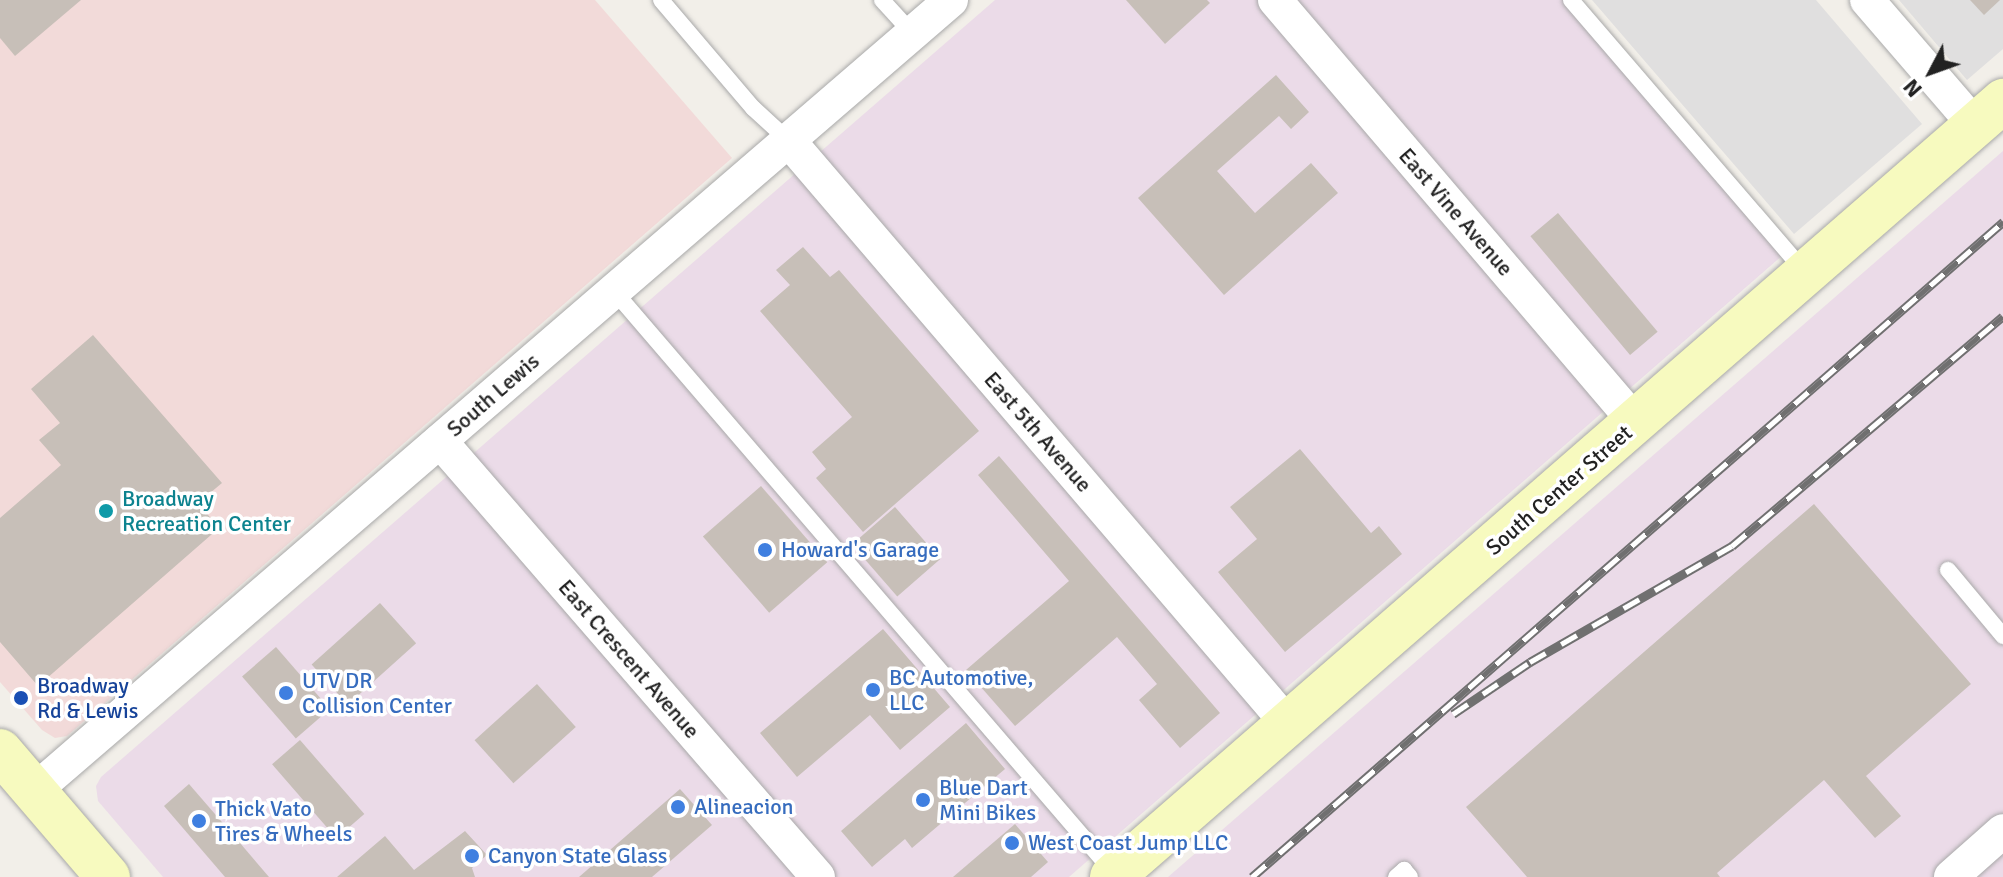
<!DOCTYPE html>
<style>
body{margin:0}
#map{position:relative;width:2003px;height:877px;overflow:hidden;background:#f2efe9;font-family:Signika,sans-serif}
div>[style]{position:absolute}
[style*='--x']{left:calc(var(--x)*1px);top:calc(var(--y)*1px);width:calc(var(--w)*1px);rotate:calc(var(--a)*1deg)}
.residential>*{inset:0;background:#e0dfdf}
.commercial>*{inset:0;background:#f2dad9}
.industrial>*{inset:0;background:#ebdbe8}
.building>*{inset:0;background:#c7bfb8;transform-origin:0 0}
.roads{filter:drop-shadow(0 0 2px #a9a9a9) drop-shadow(0 0 2px #a9a9a9)}
.lane>*{height:16px;margin:-8px;padding:0 8px;transform-origin:8px;border-radius:8px;background:#fff}
.street>*{height:34px;margin:-17px;padding:0 17px;transform-origin:17px;border-radius:17px;background:#fff}
.secondary>*{height:44px;margin:-22px;padding:0 22px;transform-origin:22px;border-radius:22px;background:#f7fabf}
.rail>*{height:9px;margin-top:-4.5px;transform-origin:0;background:repeating-linear-gradient(90deg,#fff 0 18px,#707070 0 36px);box-sizing:border-box;border-block:2px solid #707070}
.dots>*{width:22px;height:22px;translate:-50% -50%;box-sizing:border-box;border:4px solid #fff;border-radius:50%}
span{translate:-50% -50%;white-space:nowrap;text-align:center;line-height:1.15;-webkit-text-stroke:7px #fff;paint-order:stroke}
.street-label{font-size:22px;color:#222}
.culture-label{font-size:22px;color:#0d838f}
.left{translate:0 -50%;text-align:left}
.shop-label{font-size:22px;color:#366cbe}
.transit-label{font-size:22px;color:#164399}
.north{position:absolute;left:1891px;top:32px;width:80px;height:80px;-webkit-text-stroke:6px #fff;paint-order:stroke;rotate:229deg;font-size:22px;font-weight:700;line-height:32px;text-align:center;color:#222}
.north::after{content:'';display:block;margin:auto;width:28px;height:36px;background:#222;clip-path:polygon(50% 0,100% 100%,50% 72%,0 100%)}
</style>
<div id="map">
<div class="residential">
<div style="clip-path:polygon(1592px 0,1816px 0,1922px 124px,1794px 234px)"></div>
<div style="clip-path:polygon(1899px 0,2003px 0,2003px 49px,1967px 80px)"></div>
</div>
<div class="commercial">
<div style="clip-path:polygon(0 0,595px 0,732px 158px,67px 736px,55px 738px,42px 730px,0 682px)"></div>
</div>
<div class="industrial">
<div style="clip-path:polygon(995px 0,1566px 0,1783px 255px,1069px 877px,163px 877px,98px 801px,96px 786px,101px 777px)"></div>
<div style="clip-path:polygon(2003px 151px,2003px 877px,1168px 877px)"></div>
</div>
<div class="building">
<div style="clip-path:polygon(0 0,81px 0,15px 56px,0 38px)"></div>
<div style="clip-path:polygon(1126px 0,1207px 0,1210px 3px,1165px 44px)"></div>
<div style="clip-path:polygon(1970px 0,2000px 0,1984px 15px)"></div>
<div style="clip-path:polygon(1276px 75px,1309px 112px,1291px 129px,1279px 116px,1217px 171px,1255px 213px,1311px 163px,1338px 193px,1224px 295px,1138px 198px)"></div>
<div style="left:1558px;top:213px;width:155px;height:36px;rotate:50deg"></div>
<div style="clip-path:polygon(803px 247px,830px 277px,839px 270px,979px 431px,863px 532px,816px 478px,826px 469px,812px 452px,852px 417px,760px 311px,790px 285px,776px 270px)"></div>
<div style="clip-path:polygon(93px 335px,222px 483px,198px 503px,219px 528px,38px 686px,0 642px,0 518px,61px 465px,39px 440px,60px 423px,31px 389px)"></div>
<div style="clip-path:polygon(1300px 449px,1371px 533px,1379px 526px,1402px 554px,1285px 652px,1218px 572px,1257px 539px,1230px 507px)"></div>
<div style="clip-path:polygon(999px 456px,1220px 713px,1180px 748px,1139px 700px,1157px 684px,1117px 637px,1015px 726px,966px 670px,1069px 581px,978px 475px)"></div>
<div style="left:761px;top:486px;width:101px;height:77px;rotate:49deg"></div>
<div style="clip-path:polygon(1814px 504px,1971px 684px,1866px 776px,1901px 816px,1875px 838px,1824px 780px,1717px 873px,1720px 877px,1527px 877px,1466px 807px)"></div>
<div style="left:895px;top:507px;width:69px;height:57px;rotate:49deg"></div>
<div style="left:380px;top:603px;width:54px;height:92px;rotate:48deg"></div>
<div style="clip-path:polygon(883px 629px,950px 707px,900px 750px,870px 715px,797px 777px,760px 733px)"></div>
<div style="left:276px;top:647px;width:82px;height:45px;rotate:49deg"></div>
<div style="left:537px;top:684px;width:58px;height:84px;rotate:48deg"></div>
<div style="clip-path:polygon(966px 723px,1005px 769px,912px 848px,905px 839px,872px 867px,841px 831px)"></div>
<div style="left:300px;top:740px;width:98px;height:37px;rotate:49deg"></div>
<div style="clip-path:polygon(189px 784px,234px 836px,269px 877px,225px 877px,164px 806px)"></div>
<div style="clip-path:polygon(680px 789px,712px 825px,652px 877px,579px 877px)"></div>
<div style="clip-path:polygon(1015px 824px,1048px 862px,1031px 877px,953px 877px)"></div>
<div style="clip-path:polygon(465px 831px,487px 855px,472px 868px,475px 877px,337px 877px,385px 836px,414px 870px)"></div>
</div>
<div class="roads">
<div class="lane">
<div style="--x:661;--y:0;--w:142;--a:49.6"></div>
<div style="--x:753;--y:108;--w:49;--a:42.5"></div>
<div style="--x:882;--y:0;--w:46;--a:47.6"></div>
<div style="--x:1571;--y:0;--w:359;--a:49.3"></div>
<div style="--x:614;--y:291;--w:766;--a:49.34"></div>
<div style="--x:1948;--y:570;--w:86;--a:50.2"></div>
<div style="--x:1396;--y:877;--w:11;--a:-41"></div>
<div style="--x:1404;--y:870;--w:9;--a:49"></div>
</div>
<div class="street">
<div style="--x:1275;--y:0;--w:558;--a:49.51"></div>
<div style="--x:1867;--y:0;--w:165;--a:49.2"></div>
<div style="--x:789;--y:141;--w:766;--a:49.45"></div>
<div style="--x:440;--y:441;--w:577;--a:49.08"></div>
<div style="--x:34;--y:791;--w:1211;--a:-40.78"></div>
<div style="--x:1951;--y:877;--w:69;--a:-41.5"></div>
</div>
<div class="secondary">
<div style="--x:0;--y:751;--w:166;--a:49.4"></div>
<div style="--x:1112;--y:877;--w:1182;--a:-41.05"></div>
</div>
</div>
<div class="rail">
<div style="--x:1453;--y:714;--w:93;--a:-34"></div>
<div style="--x:1530;--y:662;--w:233;--a:-29.9"></div>
<div style="--x:1732;--y:546;--w:355;--a:-40.3"></div>
<div style="--x:1252;--y:877;--w:997;--a:-41.09"></div>
</div>
<div class="dots">
<div style="left:106px;top:511px;background:#0f9aa8"></div>
<div style="left:765px;top:550px;background:#3f7fe0"></div>
<div style="left:873px;top:690px;background:#3f7fe0"></div>
<div style="left:286px;top:693px;background:#3f7fe0"></div>
<div style="left:21px;top:698px;background:#1a4fb4"></div>
<div style="left:923px;top:800px;background:#3f7fe0"></div>
<div style="left:678px;top:807px;background:#3f7fe0"></div>
<div style="left:199px;top:821px;background:#3f7fe0"></div>
<div style="left:1012px;top:843px;background:#3f7fe0"></div>
<div style="left:472px;top:856px;background:#3f7fe0"></div>
</div>
<div class="street-label">
<span style="left:1456px;top:212px;rotate:49deg">East Vine Avenue</span>
<span style="left:493px;top:395px;rotate:-41deg">South Lewis</span>
<span style="left:1038px;top:432px;rotate:49deg">East 5th Avenue</span>
<span style="left:1559px;top:490px;rotate:-41deg">South Center Street</span>
<span style="left:629px;top:659px;rotate:49deg">East Crescent Avenue</span>
</div>
<div class="culture-label">
<span class="left" style="left:122px;top:511px">Broadway<br>Recreation Center</span>
</div>
<div class="shop-label">
<span class="left" style="left:781px;top:550px">Howard's Garage</span>
<span class="left" style="left:889px;top:690px">BC Automotive,<br>LLC</span>
<span class="left" style="left:302px;top:693px">UTV DR<br>Collision Center</span>
<span class="left" style="left:939px;top:800px">Blue Dart<br>Mini Bikes</span>
<span class="left" style="left:694px;top:807px">Alineacion</span>
<span class="left" style="left:215px;top:821px">Thick Vato<br>Tires &amp; Wheels</span>
<span class="left" style="left:1028px;top:843px">West Coast Jump LLC</span>
<span class="left" style="left:488px;top:856px">Canyon State Glass</span>
</div>
<div class="transit-label">
<span class="left" style="left:37px;top:698px">Broadway<br>Rd &amp; Lewis</span>
</div>
<div class="north">N</div>
</div>
